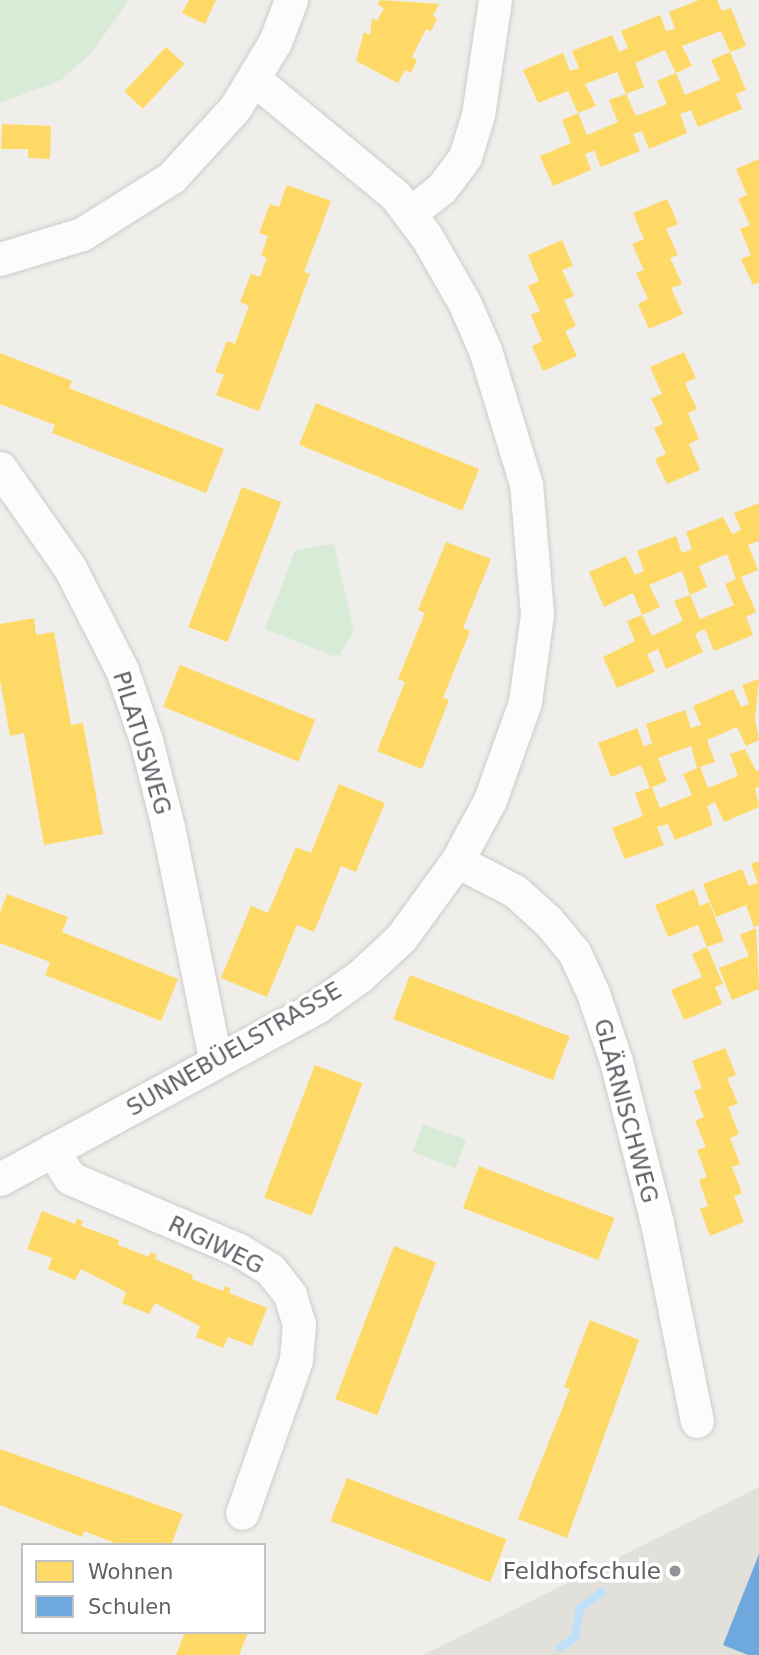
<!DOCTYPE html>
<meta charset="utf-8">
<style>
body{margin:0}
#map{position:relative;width:759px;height:1655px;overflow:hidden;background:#efeeea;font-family:"DejaVu Sans",sans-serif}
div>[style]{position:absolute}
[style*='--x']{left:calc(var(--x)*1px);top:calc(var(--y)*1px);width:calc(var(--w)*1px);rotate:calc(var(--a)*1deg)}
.education>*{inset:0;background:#e2e0da}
.green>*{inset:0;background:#d8ebd6;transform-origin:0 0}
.homes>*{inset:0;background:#ffd966;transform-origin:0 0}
.schools>*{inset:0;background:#6fa8dc}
.stream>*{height:8px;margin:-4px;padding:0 4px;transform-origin:4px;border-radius:4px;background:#bfe0f9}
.roads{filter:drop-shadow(0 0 2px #cbcccc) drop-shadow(0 0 2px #cbcccc)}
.minor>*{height:33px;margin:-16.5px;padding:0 16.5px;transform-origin:16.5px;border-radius:16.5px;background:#fdfcfc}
.dots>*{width:19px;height:19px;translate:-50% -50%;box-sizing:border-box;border:4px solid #fff;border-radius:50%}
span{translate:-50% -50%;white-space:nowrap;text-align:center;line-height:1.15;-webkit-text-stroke:7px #fff;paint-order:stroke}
.street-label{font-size:23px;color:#5f6368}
.poi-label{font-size:23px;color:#5f6368}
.right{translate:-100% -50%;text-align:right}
.legend{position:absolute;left:21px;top:1543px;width:245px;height:91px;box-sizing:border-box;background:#fff;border:2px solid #bfc1c3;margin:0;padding:9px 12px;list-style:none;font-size:21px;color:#5f6368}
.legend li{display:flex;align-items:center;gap:14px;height:35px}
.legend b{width:35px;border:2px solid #bfc1c3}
</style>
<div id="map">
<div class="education">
<div style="clip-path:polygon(759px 1487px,759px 1655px,423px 1655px)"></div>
</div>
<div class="green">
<div style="clip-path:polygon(0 0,129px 0,92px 52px,61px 80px,0 103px)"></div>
<div style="clip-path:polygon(334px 544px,354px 632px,339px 655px,333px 656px,265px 629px,295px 550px)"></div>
<div style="left:423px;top:1124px;width:46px;height:30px;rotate:20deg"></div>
</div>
<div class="homes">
<div style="clip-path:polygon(189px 0,216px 0,205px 24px,182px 13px)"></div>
<div style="clip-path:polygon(380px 0,439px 4px,433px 16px,437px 19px,431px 31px,426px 29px,412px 57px,417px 60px,411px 73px,405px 70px,398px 83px,356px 61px,364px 32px,370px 35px,372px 18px,377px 21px,384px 8px,378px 5px)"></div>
<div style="clip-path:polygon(evenodd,699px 0,717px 0,722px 11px,731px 8px,746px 46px,730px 52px,746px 90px,736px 94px,742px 109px,698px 127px,691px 110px,680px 114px,687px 133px,649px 149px,642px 131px,633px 134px,640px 151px,601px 167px,594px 150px,585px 154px,591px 170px,553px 186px,540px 156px,571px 143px,562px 120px,578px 113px,568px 91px,538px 103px,523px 70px,563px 53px,570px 71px,579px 68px,572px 51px,612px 35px,619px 52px,628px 48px,621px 31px,660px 15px,666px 31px,675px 29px,669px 12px,699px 0,721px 31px,730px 52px,711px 60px,720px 80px,685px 95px,676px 73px,657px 81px,667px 104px,636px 116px,626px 94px,609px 100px,618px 122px,587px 135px,578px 113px,596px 106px,585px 84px,617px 72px,626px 94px,644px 87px,635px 63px,665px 50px,676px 73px,692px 66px,682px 46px,721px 31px)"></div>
<div style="left:166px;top:47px;width:25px;height:61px;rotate:43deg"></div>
<div style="clip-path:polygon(2px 124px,51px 126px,50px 159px,28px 158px,28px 149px,1px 149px)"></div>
<div style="clip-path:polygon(759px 159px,759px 282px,753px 285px,741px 259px,751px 255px,740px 229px,750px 225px,738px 199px,747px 195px,736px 169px)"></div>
<div style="clip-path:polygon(287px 185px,331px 201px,304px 272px,310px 274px,259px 411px,216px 395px,224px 375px,215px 372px,227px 341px,235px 344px,249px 306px,240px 302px,251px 274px,260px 277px,267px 258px,261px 256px,268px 236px,259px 233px,270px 204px,279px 207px)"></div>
<div style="clip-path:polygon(667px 199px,678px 224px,666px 229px,678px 255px,670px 258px,682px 284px,671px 288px,683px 314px,649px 329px,638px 304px,648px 299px,636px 273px,644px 270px,632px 244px,644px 239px,633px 213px)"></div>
<div style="clip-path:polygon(562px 240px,573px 266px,562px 270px,574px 296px,564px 300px,576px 326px,565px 331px,577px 356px,543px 371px,532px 346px,542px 341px,531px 315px,540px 311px,528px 286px,539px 281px,528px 255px)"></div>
<div style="clip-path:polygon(684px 352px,696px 378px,685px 383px,697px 409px,688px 413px,699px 439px,689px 444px,700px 470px,667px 484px,655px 459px,666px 454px,654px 428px,663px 424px,651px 398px,662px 394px,650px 367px)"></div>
<div style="clip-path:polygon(0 353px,72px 381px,69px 388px,224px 449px,206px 493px,52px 433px,55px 425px,0 404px)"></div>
<div style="left:316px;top:403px;width:176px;height:45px;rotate:22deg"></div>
<div style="left:242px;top:487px;width:42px;height:150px;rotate:21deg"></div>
<div style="clip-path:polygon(evenodd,759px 503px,759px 541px,748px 545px,758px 570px,741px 577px,756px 612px,746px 617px,753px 635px,714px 651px,705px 629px,695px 634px,703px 652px,666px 669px,658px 649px,647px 654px,655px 672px,617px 688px,603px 657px,635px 641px,627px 621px,642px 615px,633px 593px,604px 607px,589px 572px,626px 556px,635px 575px,644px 571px,637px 551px,676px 536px,682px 553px,692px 549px,686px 532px,723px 517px,732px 534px,741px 530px,734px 513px,759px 503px,727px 554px,736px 579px,725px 584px,734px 605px,700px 619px,690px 595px,707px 587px,699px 566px,727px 554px,759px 503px,682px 571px,690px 595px,674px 601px,683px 621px,652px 636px,642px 615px,660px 607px,649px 585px,682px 571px)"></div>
<div style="clip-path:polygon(446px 542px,491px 559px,463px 628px,470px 631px,443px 698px,449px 700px,422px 769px,377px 751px,405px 682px,398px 679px,425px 613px,418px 610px)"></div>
<div style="clip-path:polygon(34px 618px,36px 635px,54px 632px,71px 725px,83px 723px,103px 834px,44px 845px,24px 733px,10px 736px,0 680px,0 624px)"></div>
<div style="left:180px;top:665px;width:146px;height:45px;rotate:22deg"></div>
<div style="clip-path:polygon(759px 679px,755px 719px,759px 740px,746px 746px,737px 727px,707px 740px,715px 762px,697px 768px,691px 746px,658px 758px,667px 781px,650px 788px,641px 765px,611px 777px,598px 743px,637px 728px,644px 747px,652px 743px,646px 724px,685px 710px,691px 728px,701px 725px,693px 706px,733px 689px,741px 707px,749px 704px,742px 685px)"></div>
<div style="clip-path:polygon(745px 749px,756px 771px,759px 770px,759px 787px,755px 788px,759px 807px,724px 822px,715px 802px,707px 806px,713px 825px,675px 840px,668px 824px,657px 827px,664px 845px,625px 859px,612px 828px,643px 816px,635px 793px,652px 787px,660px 808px,692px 795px,683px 774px,700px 767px,708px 788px,738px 776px,730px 754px)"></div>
<div style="clip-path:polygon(339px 784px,385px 803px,356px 872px,341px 866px,314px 932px,297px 925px,267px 997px,221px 978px,251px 906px,268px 913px,296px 847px,311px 853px)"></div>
<div style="clip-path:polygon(759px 861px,759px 925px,754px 927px,746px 905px,716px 917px,703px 884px,742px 869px,749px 886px,758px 883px,751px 864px)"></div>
<div style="clip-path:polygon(694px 889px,700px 906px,709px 902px,724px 941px,707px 947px,698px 925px,668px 937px,655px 905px)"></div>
<div style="clip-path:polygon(7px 894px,68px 917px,62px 932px,178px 979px,161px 1021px,45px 975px,50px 962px,0 943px,0 913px)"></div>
<div style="clip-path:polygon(756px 928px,759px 989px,732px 1000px,719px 968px,749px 956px,740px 935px)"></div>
<div style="clip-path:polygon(707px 947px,723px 984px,715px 987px,722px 1004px,684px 1020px,671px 990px,702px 977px,692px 954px)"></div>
<div style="left:410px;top:975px;width:171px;height:47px;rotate:21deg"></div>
<div style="clip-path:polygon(725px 1048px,736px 1075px,727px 1078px,738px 1104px,728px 1107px,739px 1134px,730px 1138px,740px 1164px,732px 1167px,742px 1193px,734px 1196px,744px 1222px,710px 1236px,700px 1209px,708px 1206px,699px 1180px,707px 1177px,697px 1150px,706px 1147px,695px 1121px,704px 1117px,694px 1091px,702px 1088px,692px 1061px)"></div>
<div style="left:315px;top:1065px;width:51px;height:142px;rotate:21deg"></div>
<div style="left:479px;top:1166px;width:145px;height:45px;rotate:21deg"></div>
<div style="clip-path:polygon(42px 1211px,75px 1224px,77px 1219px,83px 1221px,81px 1226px,119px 1240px,118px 1245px,149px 1257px,151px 1252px,157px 1255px,155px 1259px,193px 1275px,192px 1279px,223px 1291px,225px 1286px,231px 1289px,229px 1293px,267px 1308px,252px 1346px,228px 1337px,223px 1348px,196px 1337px,200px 1326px,155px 1303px,149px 1314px,122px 1303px,126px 1292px,81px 1269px,75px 1280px,48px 1269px,52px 1258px,27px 1249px)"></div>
<div style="left:394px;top:1246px;width:45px;height:164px;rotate:21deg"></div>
<div style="clip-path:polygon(590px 1320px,639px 1340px,567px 1538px,518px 1519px,570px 1389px,564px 1387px)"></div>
<div style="clip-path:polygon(0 1449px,183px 1514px,171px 1545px,120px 1545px,84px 1531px,82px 1537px,0 1505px)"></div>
<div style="left:347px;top:1478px;width:171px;height:46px;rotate:21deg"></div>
<div style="clip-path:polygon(185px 1632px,248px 1632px,239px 1655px,176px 1655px)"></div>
</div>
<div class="schools">
<div style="clip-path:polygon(759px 1554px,759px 1655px,748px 1655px,723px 1645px)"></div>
</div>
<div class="stream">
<div style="--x:560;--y:1647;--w:17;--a:-31"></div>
<div style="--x:575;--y:1638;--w:30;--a:-81"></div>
<div style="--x:580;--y:1608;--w:27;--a:-36"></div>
</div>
<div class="roads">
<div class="minor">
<div style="--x:410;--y:213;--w:39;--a:-38"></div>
<div style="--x:441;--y:189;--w:40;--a:-53"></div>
<div style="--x:465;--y:157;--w:44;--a:-72.8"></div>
<div style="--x:478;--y:115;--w:116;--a:-81.6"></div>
<div style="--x:0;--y:259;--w:86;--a:-17"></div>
<div style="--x:82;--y:234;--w:107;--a:-32.3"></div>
<div style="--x:172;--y:177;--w:93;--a:-47.6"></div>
<div style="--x:235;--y:108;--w:77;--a:-58.8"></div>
<div style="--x:275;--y:42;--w:45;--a:-69.1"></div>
<div style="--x:0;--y:468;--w:122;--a:55"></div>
<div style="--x:70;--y:568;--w:114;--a:63"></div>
<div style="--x:122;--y:670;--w:74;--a:71.1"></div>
<div style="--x:146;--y:740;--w:90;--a:75.8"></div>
<div style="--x:168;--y:827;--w:226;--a:78.5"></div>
<div style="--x:457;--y:861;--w:65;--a:27.3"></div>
<div style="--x:515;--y:891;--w:45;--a:42.3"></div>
<div style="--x:548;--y:921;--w:40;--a:50"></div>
<div style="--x:574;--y:952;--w:45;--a:65.1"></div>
<div style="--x:593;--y:993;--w:72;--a:71.3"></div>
<div style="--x:616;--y:1061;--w:167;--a:75.8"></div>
<div style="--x:657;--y:1223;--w:202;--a:78.6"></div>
<div style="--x:52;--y:1150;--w:33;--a:57"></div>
<div style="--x:70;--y:1178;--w:184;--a:23.1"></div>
<div style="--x:239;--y:1250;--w:36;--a:32"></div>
<div style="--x:270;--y:1269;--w:33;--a:52"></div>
<div style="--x:290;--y:1295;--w:30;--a:73"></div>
<div style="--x:299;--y:1324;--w:36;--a:95"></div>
<div style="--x:296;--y:1360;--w:162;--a:109.4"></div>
<div style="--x:0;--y:1179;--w:362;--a:-28.5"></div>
<div style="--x:318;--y:1006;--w:52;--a:-35.5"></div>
<div style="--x:360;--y:976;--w:56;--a:-42.8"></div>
<div style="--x:401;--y:938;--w:95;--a:-54"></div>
<div style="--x:457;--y:861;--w:69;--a:-61.6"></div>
<div style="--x:490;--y:800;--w:104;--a:-70.3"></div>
<div style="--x:525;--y:702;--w:89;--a:-82.2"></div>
<div style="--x:537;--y:614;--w:130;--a:-94.8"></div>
<div style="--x:526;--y:484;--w:140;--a:-107"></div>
<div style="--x:485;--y:350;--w:52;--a:-113.6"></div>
<div style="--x:464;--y:302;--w:76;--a:-119.9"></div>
<div style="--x:426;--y:236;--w:51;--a:-127.1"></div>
<div style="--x:395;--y:195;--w:183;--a:-140.6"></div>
</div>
</div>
<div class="dots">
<div style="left:675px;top:1571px;background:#919496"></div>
</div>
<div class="street-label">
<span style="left:142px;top:743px;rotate:73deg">PILATUSWEG</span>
<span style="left:234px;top:1049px;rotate:-30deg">SUNNEBÜELSTRASSE</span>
<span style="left:626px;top:1111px;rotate:75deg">GLÄRNISCHWEG</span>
<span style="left:216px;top:1245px;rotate:26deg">RIGIWEG</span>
</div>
<div class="poi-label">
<span class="right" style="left:661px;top:1571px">Feldhofschule</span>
</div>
<ul class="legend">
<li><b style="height:19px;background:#ffd966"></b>Wohnen</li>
<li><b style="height:19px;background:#6fa8dc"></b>Schulen</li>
</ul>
</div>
